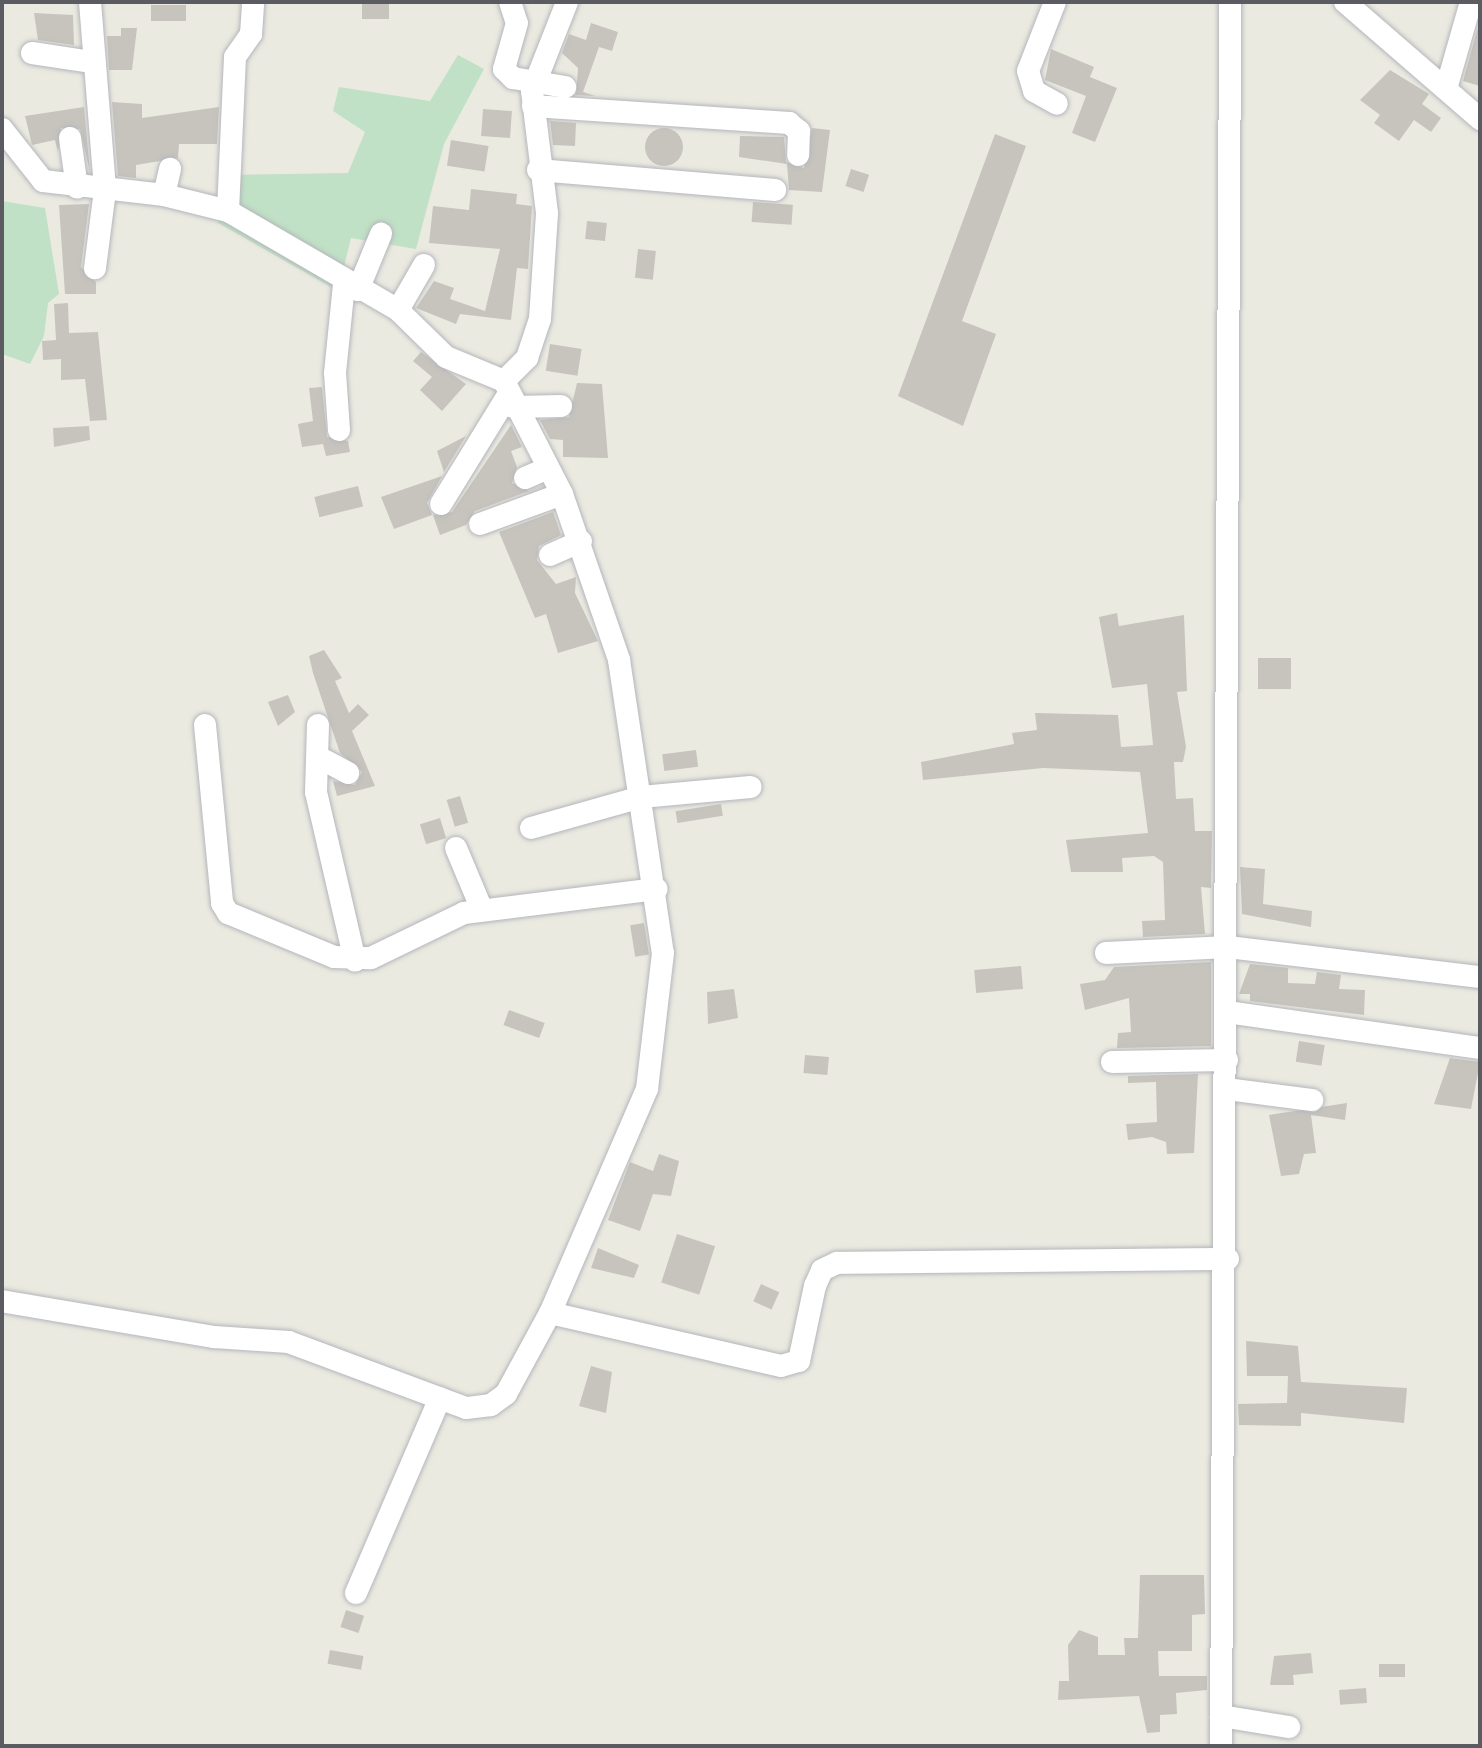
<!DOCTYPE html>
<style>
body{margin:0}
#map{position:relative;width:1482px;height:1748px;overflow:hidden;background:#ebeae1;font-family:Quicksand,sans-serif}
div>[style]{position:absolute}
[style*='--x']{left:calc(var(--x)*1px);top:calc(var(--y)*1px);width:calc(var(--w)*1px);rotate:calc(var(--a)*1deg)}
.green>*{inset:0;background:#c0e1c5}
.building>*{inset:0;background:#c7c4be;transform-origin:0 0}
.round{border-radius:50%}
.roads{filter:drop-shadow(0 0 2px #b4b6bb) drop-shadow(0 0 2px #b4b6bb)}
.minor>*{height:22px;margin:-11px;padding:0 11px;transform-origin:11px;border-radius:11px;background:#fff}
span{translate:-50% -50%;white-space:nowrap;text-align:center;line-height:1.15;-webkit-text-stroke:8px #fff;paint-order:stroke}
.frame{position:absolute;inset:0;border:4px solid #5a5c61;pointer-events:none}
</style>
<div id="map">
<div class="green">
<div style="clip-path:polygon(458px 55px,484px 69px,444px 144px,416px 249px,351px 238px,338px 291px,218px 223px,223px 175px,348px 173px,365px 132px,333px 111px,339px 87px,430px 101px)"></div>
<div style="clip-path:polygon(2px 201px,45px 208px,59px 294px,48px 303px,44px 336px,30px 364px,2px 354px)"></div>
</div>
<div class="building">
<div style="left:362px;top:2px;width:27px;height:17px"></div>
<div style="left:151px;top:5px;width:35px;height:16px"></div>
<div style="clip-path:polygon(34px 13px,73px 15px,74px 45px,38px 40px)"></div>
<div style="clip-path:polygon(591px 23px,618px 32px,612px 51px,599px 47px,583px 92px,595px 96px,576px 95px,578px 68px,562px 53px,569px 34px,586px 40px)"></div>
<div style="clip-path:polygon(1478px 27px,1480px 27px,1480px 86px,1463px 81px)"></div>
<div style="clip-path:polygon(121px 28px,137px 28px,132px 70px,109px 70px,107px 36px,121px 36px)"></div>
<div style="clip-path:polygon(1051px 49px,1094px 67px,1090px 77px,1117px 88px,1095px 142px,1072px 133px,1086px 96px,1045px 80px)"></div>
<div style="clip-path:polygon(1390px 70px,1429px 94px,1422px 104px,1441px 118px,1431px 132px,1414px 120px,1399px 141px,1374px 123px,1380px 115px,1360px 100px)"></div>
<div style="clip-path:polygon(112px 102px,142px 104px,142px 118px,219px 107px,217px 144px,179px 144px,178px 158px,136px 165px,136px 178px,118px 176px)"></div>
<div style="clip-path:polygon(84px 107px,90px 172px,80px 129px,61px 128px,58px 152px,55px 140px,32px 145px,25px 116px)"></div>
<div style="left:483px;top:109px;width:29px;height:27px;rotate:4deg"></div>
<div style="clip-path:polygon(550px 121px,576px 123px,575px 146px,553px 145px)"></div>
<div class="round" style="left:645px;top:128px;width:38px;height:38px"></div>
<div style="clip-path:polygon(812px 128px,830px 130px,822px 192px,789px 190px,787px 164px,739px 157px,740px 136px,784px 137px,786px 162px,804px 168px)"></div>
<div style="clip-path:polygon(995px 134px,1026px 146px,962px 321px,996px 334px,963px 426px,898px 396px)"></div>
<div style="left:451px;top:140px;width:38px;height:26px;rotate:9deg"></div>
<div style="left:851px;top:169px;width:19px;height:18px;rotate:18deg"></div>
<div style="clip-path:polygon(471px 189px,517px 194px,516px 204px,532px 206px,528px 269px,517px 268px,511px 320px,460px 314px,456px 324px,416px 308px,434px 281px,454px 288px,450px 299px,485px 311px,500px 249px,429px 243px,433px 206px,469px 210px)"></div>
<div style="left:753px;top:202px;width:40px;height:20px;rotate:4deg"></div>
<div style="clip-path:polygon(89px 204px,81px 267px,96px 282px,96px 294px,65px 294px,59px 205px)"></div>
<div style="left:587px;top:221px;width:20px;height:18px;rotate:6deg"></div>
<div style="left:638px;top:249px;width:18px;height:29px;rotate:6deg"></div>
<div style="clip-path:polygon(68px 303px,69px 333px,98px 332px,107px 420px,90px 421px,85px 379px,61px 380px,61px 359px,43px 360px,42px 341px,56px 340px,54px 304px)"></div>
<div style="left:550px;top:344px;width:32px;height:27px;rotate:9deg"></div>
<div style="clip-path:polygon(421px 352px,466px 384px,442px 411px,420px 390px,432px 377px,413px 361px)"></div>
<div style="clip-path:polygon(577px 383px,602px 384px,608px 458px,563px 457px,563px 440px,550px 439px,540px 420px,569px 417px)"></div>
<div style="clip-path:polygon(322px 387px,327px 437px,348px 441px,350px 452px,326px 456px,323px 444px,302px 447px,298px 424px,313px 421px,309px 388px)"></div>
<div style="clip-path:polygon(511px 425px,522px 447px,511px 451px,517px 467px,512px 483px,529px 491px,475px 511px,466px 525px,440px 535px,433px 515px,452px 512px)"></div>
<div style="clip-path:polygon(89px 426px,90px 440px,54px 447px,53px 428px)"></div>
<div style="clip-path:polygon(466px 436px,444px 472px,437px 451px)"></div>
<div style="clip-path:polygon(442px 476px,427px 503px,432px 515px,394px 529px,381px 497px)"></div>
<div style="left:358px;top:486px;width:21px;height:45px;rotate:76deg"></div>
<div style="clip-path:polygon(553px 512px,561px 535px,539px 546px,537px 560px,556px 584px,576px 577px,575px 593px,598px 641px,558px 653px,546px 614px,535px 618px,499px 532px)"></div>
<div style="clip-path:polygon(1117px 613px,1119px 626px,1184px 615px,1187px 691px,1177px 692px,1186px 747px,1183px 762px,1174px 762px,1176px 799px,1193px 798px,1195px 831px,1212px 831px,1211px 888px,1201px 887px,1205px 934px,1143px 937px,1142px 921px,1165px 920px,1163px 862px,1154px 856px,1122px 858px,1123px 872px,1071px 872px,1066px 840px,1148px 833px,1140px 772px,1043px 768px,923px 780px,921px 762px,1014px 744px,1012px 733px,1037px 730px,1035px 713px,1118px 715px,1121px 747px,1153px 745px,1147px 684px,1112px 688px,1099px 617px)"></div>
<div style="clip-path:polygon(324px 650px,342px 678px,335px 681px,349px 713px,358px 704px,369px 715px,352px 731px,375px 786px,337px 796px,333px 781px,355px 785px,362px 772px,340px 753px,313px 673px,309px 656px)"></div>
<div style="left:1258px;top:658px;width:33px;height:31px"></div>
<div style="clip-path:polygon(288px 695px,295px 712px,278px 726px,268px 702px)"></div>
<div style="left:696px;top:750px;width:17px;height:34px;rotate:83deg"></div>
<div style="left:460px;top:796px;width:28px;height:14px;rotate:73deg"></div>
<div style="left:721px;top:804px;width:12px;height:46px;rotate:81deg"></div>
<div style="left:440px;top:818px;width:21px;height:21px;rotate:73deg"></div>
<div style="clip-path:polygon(1240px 867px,1265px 869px,1263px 904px,1312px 911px,1311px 927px,1242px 914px)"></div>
<div style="left:644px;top:923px;width:32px;height:14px;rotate:81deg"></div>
<div style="clip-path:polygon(1211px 962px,1211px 1046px,1117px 1048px,1118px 1033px,1131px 1032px,1129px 998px,1085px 1010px,1080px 984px,1105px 980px,1114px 967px)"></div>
<div style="clip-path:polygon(1250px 964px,1288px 968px,1288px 983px,1315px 984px,1317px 972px,1341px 975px,1339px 989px,1365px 990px,1364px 1015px,1250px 1001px,1250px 994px,1239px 994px)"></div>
<div style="left:1021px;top:966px;width:23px;height:47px;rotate:85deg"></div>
<div style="clip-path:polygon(734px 989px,738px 1018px,708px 1024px,707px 992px)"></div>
<div style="left:509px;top:1010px;width:38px;height:16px;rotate:20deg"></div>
<div style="left:1299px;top:1041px;width:26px;height:21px;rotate:9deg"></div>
<div style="left:805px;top:1055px;width:24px;height:18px;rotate:5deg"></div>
<div style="clip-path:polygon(1450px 1058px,1480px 1062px,1471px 1109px,1434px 1104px)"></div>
<div style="clip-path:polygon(1198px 1074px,1194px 1153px,1167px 1154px,1166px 1142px,1152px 1137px,1128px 1140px,1126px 1124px,1157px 1122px,1156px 1082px,1128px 1083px,1128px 1076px)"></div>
<div style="clip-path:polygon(1347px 1103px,1345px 1120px,1311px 1115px,1316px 1153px,1304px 1154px,1299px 1174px,1281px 1176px,1269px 1115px)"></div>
<div style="clip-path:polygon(659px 1154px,679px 1161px,671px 1196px,653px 1194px,640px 1231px,608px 1220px,630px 1162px,653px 1171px)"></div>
<div style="left:677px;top:1234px;width:40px;height:51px;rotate:18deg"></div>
<div style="clip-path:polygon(598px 1248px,639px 1265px,634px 1278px,591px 1268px)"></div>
<div style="left:761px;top:1284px;width:20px;height:19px;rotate:24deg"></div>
<div style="clip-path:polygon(1246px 1341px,1298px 1346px,1301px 1382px,1407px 1388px,1404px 1423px,1301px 1413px,1301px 1426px,1239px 1425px,1238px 1404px,1287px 1403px,1288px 1376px,1247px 1376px)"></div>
<div style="clip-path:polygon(591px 1366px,612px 1372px,606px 1413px,579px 1406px)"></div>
<div style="clip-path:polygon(1140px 1575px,1204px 1575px,1205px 1614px,1192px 1615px,1192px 1651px,1158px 1651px,1159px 1676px,1207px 1676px,1207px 1690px,1176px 1693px,1177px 1714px,1160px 1715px,1160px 1732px,1147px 1733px,1139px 1696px,1058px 1700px,1059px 1681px,1069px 1681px,1068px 1645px,1079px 1630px,1098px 1637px,1098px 1655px,1125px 1655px,1124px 1638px,1138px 1638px)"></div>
<div style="left:346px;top:1610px;width:19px;height:18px;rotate:18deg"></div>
<div style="left:330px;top:1650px;width:34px;height:14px;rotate:10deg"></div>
<div style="clip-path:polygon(1311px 1653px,1313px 1673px,1293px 1675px,1294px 1685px,1270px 1685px,1274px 1656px)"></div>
<div style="left:1405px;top:1664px;width:13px;height:26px;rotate:90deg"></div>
<div style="left:1366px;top:1688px;width:15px;height:27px;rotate:86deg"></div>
</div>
<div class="roads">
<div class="minor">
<div style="--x:90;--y:2;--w:189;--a:85.4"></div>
<div style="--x:105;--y:190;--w:79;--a:97.3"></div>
<div style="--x:510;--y:2;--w:22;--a:72"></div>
<div style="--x:517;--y:23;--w:48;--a:105.8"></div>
<div style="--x:504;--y:69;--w:13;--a:45"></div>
<div style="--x:513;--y:78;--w:53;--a:9.8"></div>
<div style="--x:1055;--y:2;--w:74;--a:111.4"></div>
<div style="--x:1028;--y:71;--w:21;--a:73"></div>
<div style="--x:1034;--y:91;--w:26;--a:29"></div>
<div style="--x:1345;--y:2;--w:179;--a:40.9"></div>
<div style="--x:32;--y:53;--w:61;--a:8.5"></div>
<div style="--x:1446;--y:89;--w:91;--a:-74"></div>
<div style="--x:533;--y:106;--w:257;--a:3.8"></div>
<div style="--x:789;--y:123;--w:13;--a:39"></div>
<div style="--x:799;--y:131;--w:24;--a:92"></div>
<div style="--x:2;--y:129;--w:66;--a:51.7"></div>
<div style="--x:43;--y:181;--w:122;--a:6.6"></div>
<div style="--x:164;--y:195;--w:66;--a:14"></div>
<div style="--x:228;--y:211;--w:197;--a:30.2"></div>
<div style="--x:398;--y:310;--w:67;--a:44.4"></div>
<div style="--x:446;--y:357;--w:63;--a:22.5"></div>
<div style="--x:504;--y:381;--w:127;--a:62.8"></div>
<div style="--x:562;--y:494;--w:176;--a:71"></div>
<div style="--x:619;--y:660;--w:296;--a:81.5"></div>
<div style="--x:663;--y:953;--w:137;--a:96.7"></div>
<div style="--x:647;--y:1089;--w:244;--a:113.4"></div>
<div style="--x:550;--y:1313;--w:92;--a:118.5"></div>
<div style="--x:506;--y:1394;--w:19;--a:144"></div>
<div style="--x:491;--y:1405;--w:25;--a:173"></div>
<div style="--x:466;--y:1408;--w:189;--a:-159.6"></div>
<div style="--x:289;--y:1342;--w:75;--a:-176.2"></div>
<div style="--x:214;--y:1337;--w:215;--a:-170.4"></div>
<div style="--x:70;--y:138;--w:50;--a:82"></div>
<div style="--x:538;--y:170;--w:238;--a:4.8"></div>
<div style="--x:164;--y:195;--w:27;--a:-77"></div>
<div style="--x:228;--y:211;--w:154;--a:-87.4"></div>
<div style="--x:235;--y:57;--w:28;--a:-55"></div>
<div style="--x:251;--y:34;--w:32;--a:-86"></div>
<div style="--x:358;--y:290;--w:61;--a:-67.7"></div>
<div style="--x:398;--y:310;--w:52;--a:-60"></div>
<div style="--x:504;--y:381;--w:33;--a:-45"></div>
<div style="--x:527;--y:358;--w:41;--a:-71.6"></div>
<div style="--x:540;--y:319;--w:106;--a:-86.2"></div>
<div style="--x:547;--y:213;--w:123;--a:-97"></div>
<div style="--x:532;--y:91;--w:96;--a:-68.5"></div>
<div style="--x:513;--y:407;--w:48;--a:-1.2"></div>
<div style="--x:339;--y:430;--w:57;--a:-94"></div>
<div style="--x:335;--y:373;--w:89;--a:-84.2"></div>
<div style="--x:525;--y:478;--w:25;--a:-23"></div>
<div style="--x:441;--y:504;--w:128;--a:-58.4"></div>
<div style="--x:480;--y:524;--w:87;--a:-20.1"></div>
<div style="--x:550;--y:555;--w:34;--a:-24"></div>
<div style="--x:205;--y:725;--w:179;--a:84.5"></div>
<div style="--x:222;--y:903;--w:12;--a:59"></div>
<div style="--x:228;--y:913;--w:115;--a:22.5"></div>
<div style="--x:334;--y:957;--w:37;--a:2"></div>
<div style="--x:371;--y:958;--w:103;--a:-25.8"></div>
<div style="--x:464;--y:913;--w:194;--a:-7.1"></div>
<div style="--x:318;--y:725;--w:67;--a:91.7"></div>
<div style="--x:316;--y:792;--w:173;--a:77"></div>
<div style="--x:320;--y:758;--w:32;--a:28"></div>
<div style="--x:531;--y:828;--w:114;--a:-15.7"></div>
<div style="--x:641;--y:797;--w:110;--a:-5.2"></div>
<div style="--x:456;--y:848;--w:67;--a:67.2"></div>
<div style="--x:1106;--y:953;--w:122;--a:-2.8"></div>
<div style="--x:1228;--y:947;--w:254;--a:6.8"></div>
<div style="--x:1227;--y:1012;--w:256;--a:8.1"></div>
<div style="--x:1112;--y:1062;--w:115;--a:-1"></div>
<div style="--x:1227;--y:1089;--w:86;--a:7.4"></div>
<div style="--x:550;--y:1313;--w:237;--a:12.9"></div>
<div style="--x:781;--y:1366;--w:19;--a:-16"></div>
<div style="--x:799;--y:1361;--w:77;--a:-78"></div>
<div style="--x:815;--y:1286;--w:17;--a:-66"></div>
<div style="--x:822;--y:1270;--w:17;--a:-25"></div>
<div style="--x:837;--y:1263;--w:391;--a:-0.6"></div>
<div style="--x:356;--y:1593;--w:212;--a:-66.7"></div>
<div style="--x:1221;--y:1716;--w:69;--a:9.2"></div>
<div style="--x:1221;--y:1746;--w:1744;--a:-89.7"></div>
</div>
</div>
<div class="frame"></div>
</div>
